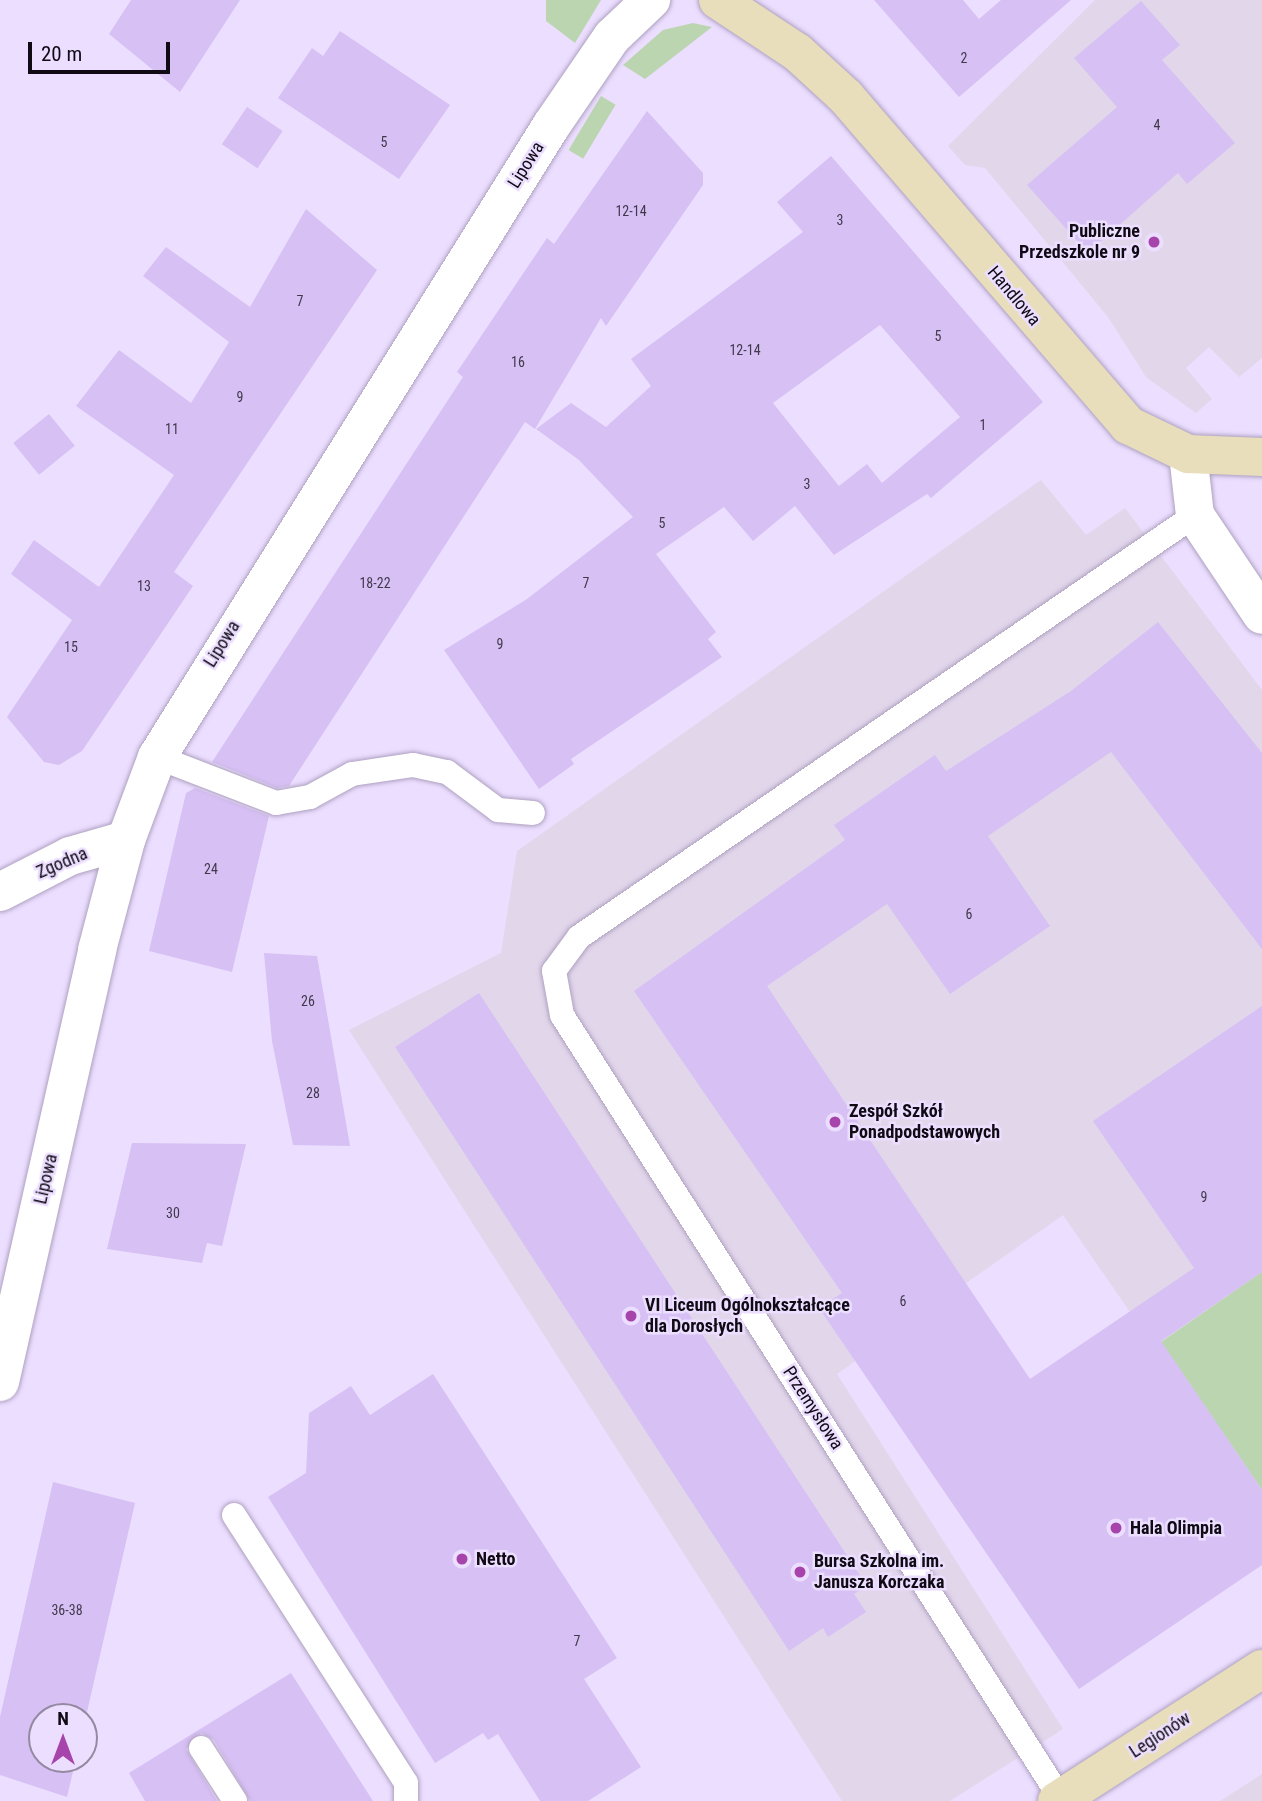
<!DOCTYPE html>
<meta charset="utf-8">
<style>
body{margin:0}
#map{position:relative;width:1262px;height:1801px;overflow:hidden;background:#ecdeff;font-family:"Roboto Condensed",sans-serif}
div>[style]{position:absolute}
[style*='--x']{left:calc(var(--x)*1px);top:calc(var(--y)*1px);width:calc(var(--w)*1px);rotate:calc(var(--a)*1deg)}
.education>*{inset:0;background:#e2d6eb}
.green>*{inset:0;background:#bbd5b1;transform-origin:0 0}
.building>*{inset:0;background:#d7c0f4;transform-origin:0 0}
.roads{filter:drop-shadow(0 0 2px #aea1c0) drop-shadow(0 0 2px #aea1c0)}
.lane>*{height:24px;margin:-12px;padding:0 12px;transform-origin:12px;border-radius:12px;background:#fff}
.street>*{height:38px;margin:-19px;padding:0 19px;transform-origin:19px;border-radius:19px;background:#fff}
.secondary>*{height:38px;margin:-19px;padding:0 19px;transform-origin:19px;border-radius:19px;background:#e9debc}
.dots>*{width:19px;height:19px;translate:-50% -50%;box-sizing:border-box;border:4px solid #ecdeff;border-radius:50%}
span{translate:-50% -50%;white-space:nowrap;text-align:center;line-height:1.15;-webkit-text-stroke:5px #ecdeff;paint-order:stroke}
.number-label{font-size:14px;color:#41384c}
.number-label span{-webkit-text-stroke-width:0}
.street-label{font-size:18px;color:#0f0a14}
.poi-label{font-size:18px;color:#0f0a14;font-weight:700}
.right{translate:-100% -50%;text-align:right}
.left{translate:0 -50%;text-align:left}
.north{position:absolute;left:28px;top:1703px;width:70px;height:70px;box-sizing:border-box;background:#ecdeff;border:2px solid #9489a1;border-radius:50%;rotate:0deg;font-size:19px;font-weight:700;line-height:28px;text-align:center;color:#0f0a14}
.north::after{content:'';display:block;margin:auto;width:24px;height:32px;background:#a644ab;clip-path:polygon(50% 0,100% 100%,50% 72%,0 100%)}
.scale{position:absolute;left:28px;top:42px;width:142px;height:32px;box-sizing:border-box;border:4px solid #0f0a14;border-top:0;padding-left:9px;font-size:21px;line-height:24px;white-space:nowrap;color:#0f0a14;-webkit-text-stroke:5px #ecdeff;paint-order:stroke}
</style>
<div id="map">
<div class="education">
<div style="clip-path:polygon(1095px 0,1262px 0,1262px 358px,1239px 377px,1209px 347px,1186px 368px,1212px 399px,1196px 413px,1146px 377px,1108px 317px,985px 168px,965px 165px,948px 146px)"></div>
<div style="clip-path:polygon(1041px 480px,1086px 535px,1125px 508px,1262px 690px,1262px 1273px,1161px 1342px,1130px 1312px,1063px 1215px,837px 1374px,1063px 1729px,950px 1801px,842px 1801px,349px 1030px,501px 953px,517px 851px)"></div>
<div style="clip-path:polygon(1262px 1774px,1262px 1801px,1220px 1801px)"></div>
</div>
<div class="green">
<div style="clip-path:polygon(546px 0,601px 0,575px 43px,546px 21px)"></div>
<div style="clip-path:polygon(693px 23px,712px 27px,645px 79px,623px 65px,663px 30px)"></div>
<div style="left:601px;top:96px;width:17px;height:63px;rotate:31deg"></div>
<div style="clip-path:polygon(1262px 1272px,1262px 1490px,1161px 1342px)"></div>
</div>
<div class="building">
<div style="clip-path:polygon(131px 0,240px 0,180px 92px,109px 34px)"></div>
<div style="clip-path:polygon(874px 0,963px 0,979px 19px,1001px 0,1071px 0,959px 97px)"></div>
<div style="clip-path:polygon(1141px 1px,1180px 45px,1162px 60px,1235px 143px,1187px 184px,1178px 173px,1088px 253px,1027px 185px,1117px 107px,1074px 58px)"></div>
<div style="clip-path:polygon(340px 31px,450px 105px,399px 179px,278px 98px,312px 48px,323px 56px)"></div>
<div style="left:247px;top:107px;width:43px;height:45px;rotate:34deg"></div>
<div style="clip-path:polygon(647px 111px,703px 173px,703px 185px,606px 326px,601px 318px,535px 429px,525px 422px,289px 786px,277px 788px,212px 762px,463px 377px,457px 372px,547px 238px,554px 244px)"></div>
<div style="clip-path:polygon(evenodd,831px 156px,1043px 402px,931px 498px,927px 494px,834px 555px,795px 506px,753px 541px,724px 507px,656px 554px,716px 632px,708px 639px,722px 657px,571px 759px,574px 764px,539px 789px,444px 650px,527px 599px,633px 517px,579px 460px,536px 429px,571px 403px,606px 427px,651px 386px,631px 359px,803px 232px,777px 202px,831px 156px,880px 325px,960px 417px,882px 483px,867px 464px,839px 486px,773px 403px,880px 325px)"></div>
<div style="clip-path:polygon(306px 209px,377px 270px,174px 572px,193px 586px,82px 751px,59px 765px,44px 762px,7px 717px,72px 620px,11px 574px,34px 540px,99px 587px,174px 475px,76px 406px,119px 350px,191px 403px,229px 342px,143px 276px,166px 247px,250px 307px)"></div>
<div style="left:49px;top:414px;width:41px;height:46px;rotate:51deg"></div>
<div style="clip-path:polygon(1158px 622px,1262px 753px,1262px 949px,1111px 752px,988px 836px,1050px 926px,950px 994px,887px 904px,767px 986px,1030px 1379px,1194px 1268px,1093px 1121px,1262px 1006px,1262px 1272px,1161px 1341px,1262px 1490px,1262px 1565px,1079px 1689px,819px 1308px,842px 1293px,634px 991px,845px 840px,834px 825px,935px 755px,946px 771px,1071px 691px)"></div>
<div style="clip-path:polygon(195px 788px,269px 816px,232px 972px,149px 951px,186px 793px)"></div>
<div style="clip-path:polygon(264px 953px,317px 956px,350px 1146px,293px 1145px,272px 1041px)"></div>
<div style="clip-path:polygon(479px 993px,867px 1586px,854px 1594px,866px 1612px,828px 1637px,823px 1628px,789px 1651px,395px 1047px)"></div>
<div style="clip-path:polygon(132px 1143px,246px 1144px,222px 1246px,207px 1243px,202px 1263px,107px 1249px)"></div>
<div style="clip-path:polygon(433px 1374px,617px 1658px,584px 1679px,641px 1767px,588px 1801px,540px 1801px,498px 1734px,488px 1740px,483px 1733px,435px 1763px,268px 1497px,306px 1473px,309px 1413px,351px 1386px,370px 1415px)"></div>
<div style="clip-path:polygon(53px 1482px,135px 1503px,84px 1725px,84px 1717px,42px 1717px,42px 1759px,76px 1759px,67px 1797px,0 1775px,0 1717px)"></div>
<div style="clip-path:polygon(291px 1673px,373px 1801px,250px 1801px,214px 1740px,201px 1733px,186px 1749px,217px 1801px,145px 1801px,129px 1773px)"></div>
</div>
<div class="roads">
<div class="lane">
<div style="--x:157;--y:757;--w:128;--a:21.1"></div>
<div style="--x:276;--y:803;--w:35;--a:-10"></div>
<div style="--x:310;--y:797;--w:48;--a:-28.7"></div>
<div style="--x:352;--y:774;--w:62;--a:-8.4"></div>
<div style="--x:413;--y:765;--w:35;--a:12"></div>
<div style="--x:447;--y:772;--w:64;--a:36.7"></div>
<div style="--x:498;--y:810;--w:35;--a:5"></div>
<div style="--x:234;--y:1515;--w:318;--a:57.3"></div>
<div style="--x:406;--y:1783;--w:18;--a:90"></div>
<div style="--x:201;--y:1748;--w:63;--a:57.3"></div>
<div style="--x:1061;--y:1799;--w:929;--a:-122.48"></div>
<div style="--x:562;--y:1015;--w:45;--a:-100.3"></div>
<div style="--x:554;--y:971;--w:42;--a:-53.7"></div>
<div style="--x:579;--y:937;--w:747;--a:-34.41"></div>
</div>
<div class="street">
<div style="--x:1188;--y:454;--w:61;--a:83.5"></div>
<div style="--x:1195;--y:515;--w:120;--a:56.2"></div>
<div style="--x:0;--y:892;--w:79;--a:-27.2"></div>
<div style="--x:70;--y:856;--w:58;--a:-15.9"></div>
<div style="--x:0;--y:1382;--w:443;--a:-77.3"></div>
<div style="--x:97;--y:950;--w:114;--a:-75.2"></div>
<div style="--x:126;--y:840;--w:89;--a:-69.5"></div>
<div style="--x:157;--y:757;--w:744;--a:-58.02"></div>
<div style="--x:551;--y:126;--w:108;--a:-55.6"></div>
<div style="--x:612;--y:37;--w:54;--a:-43.5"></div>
</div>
<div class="secondary">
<div style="--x:718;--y:0;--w:95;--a:33.4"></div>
<div style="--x:797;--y:52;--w:67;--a:42.6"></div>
<div style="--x:846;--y:97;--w:433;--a:49.3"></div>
<div style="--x:1128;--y:425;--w:67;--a:25.8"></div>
<div style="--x:1188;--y:454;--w:74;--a:2.3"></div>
<div style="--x:1057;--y:1801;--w:244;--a:-32.8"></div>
</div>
</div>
<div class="dots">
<div style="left:1154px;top:242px;background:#a644ab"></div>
<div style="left:835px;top:1122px;background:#a644ab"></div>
<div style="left:631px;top:1316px;background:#a644ab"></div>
<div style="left:1116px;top:1528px;background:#a644ab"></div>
<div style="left:462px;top:1559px;background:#a644ab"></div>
<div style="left:800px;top:1572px;background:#a644ab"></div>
</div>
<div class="number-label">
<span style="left:964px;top:58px">2</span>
<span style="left:1157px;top:125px">4</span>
<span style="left:384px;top:142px">5</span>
<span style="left:631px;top:211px">12-14</span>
<span style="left:840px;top:220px">3</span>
<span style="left:300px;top:301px">7</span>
<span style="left:938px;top:336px">5</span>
<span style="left:745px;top:350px">12-14</span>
<span style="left:518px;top:362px">16</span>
<span style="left:240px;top:397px">9</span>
<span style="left:983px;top:425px">1</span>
<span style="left:172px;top:429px">11</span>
<span style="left:807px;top:484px">3</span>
<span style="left:662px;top:523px">5</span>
<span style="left:375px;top:583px">18-22</span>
<span style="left:586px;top:583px">7</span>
<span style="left:144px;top:586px">13</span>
<span style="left:500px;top:644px">9</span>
<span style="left:71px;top:647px">15</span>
<span style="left:211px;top:869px">24</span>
<span style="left:969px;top:914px">6</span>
<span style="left:308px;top:1001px">26</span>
<span style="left:313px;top:1093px">28</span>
<span style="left:1204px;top:1197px">9</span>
<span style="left:173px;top:1213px">30</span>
<span style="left:903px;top:1301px">6</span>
<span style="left:67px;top:1610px">36-38</span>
<span style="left:577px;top:1641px">7</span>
</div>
<div class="street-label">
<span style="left:526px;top:165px;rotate:-58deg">Lipowa</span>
<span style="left:1014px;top:296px;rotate:50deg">Handlowa</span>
<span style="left:222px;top:644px;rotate:-58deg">Lipowa</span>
<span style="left:62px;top:863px;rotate:-23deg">Zgodna</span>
<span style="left:46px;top:1179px;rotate:-77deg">Lipowa</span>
<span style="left:813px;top:1408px;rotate:57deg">Przemysłowa</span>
<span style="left:1160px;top:1735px;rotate:-33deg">Legionów</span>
</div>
<div class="poi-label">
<span class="right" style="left:1140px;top:242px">Publiczne<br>Przedszkole nr 9</span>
<span class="left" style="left:849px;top:1122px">Zespół Szkół<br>Ponadpodstawowych</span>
<span class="left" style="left:645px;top:1316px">VI Liceum Ogólnokształcące<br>dla Dorosłych</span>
<span class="left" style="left:1130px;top:1528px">Hala Olimpia</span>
<span class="left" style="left:476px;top:1559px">Netto</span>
<span class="left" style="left:814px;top:1572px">Bursa Szkolna im.<br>Janusza Korczaka</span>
</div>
<div class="north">N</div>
<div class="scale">20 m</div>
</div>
